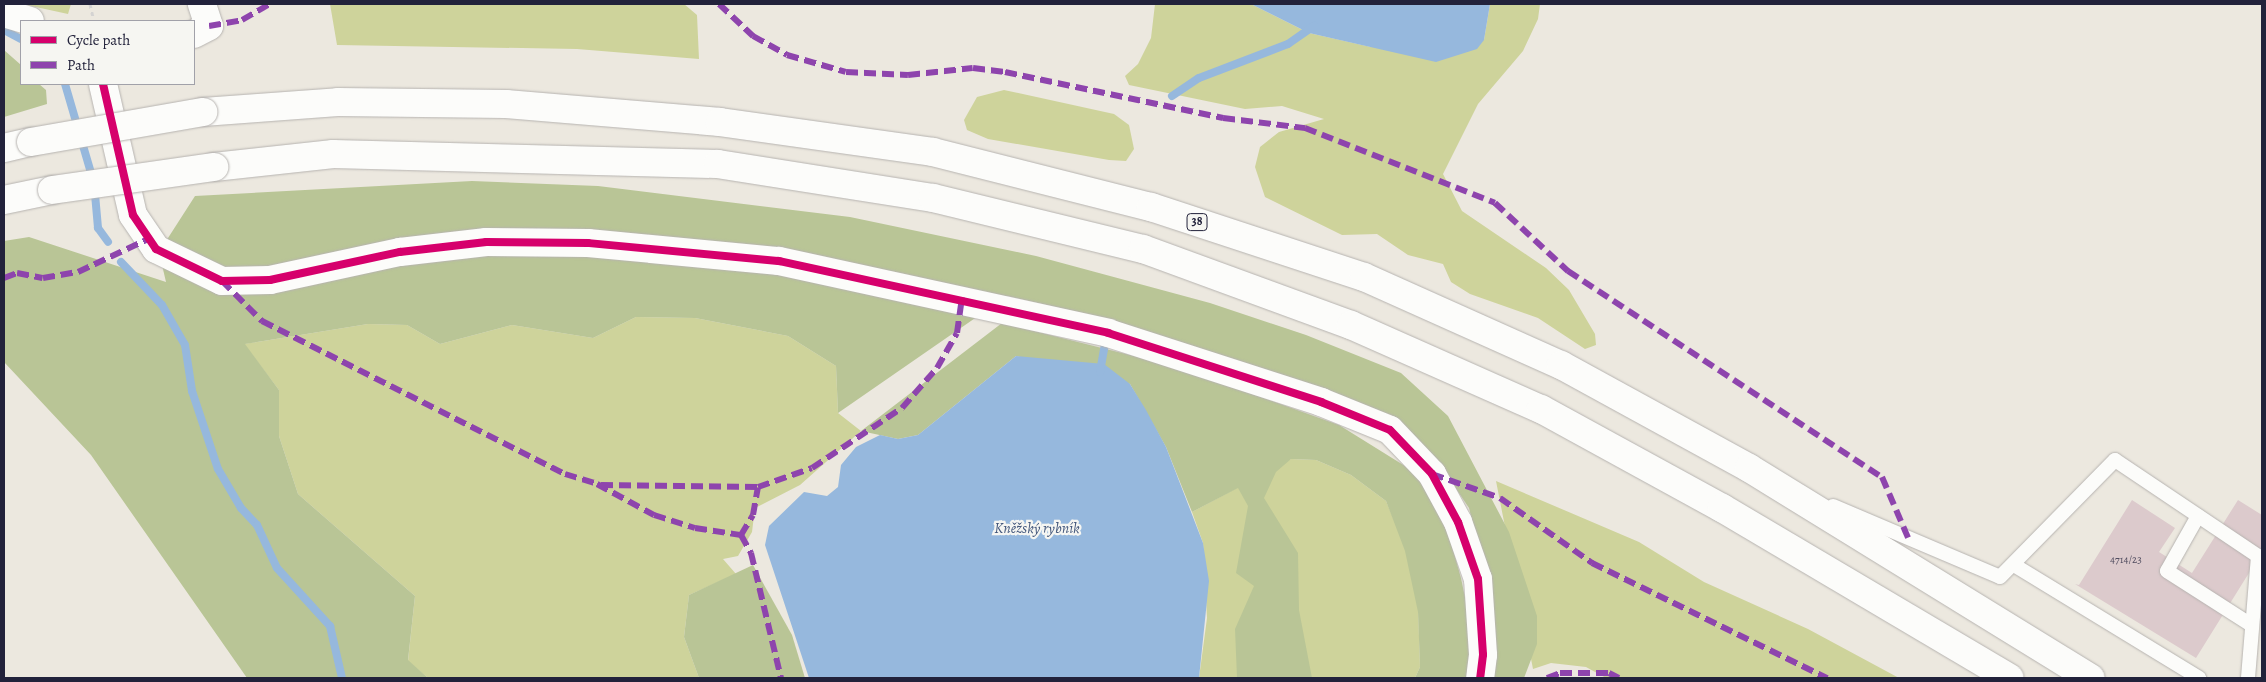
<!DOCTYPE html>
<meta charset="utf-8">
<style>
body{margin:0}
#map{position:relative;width:2266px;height:682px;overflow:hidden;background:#ece8df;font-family:Alegreya,serif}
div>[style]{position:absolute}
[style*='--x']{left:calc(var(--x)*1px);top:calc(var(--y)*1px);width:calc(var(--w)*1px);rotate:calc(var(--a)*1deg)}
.green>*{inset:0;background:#ced39b}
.forest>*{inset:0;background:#b9c596}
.water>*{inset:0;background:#96b8dd}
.stream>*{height:8px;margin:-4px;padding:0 4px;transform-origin:4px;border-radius:4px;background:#96b8dd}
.building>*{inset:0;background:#dccacc}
.path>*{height:3px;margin-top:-1.5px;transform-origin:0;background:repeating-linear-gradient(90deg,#d4d3d2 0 4px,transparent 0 8px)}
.roads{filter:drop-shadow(0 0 1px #b6b3b0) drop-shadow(0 0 1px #b6b3b0)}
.service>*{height:14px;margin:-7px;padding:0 7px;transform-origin:7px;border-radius:7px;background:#fcfcfa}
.minor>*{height:28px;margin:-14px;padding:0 14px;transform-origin:14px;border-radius:14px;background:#fcfcfa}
.trunk>*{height:28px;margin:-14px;padding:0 14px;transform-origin:14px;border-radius:14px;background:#fcfcfa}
.bridges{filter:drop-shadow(0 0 1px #b6b3b0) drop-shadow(0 0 1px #b6b3b0)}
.trunk-bridge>*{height:28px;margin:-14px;padding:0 14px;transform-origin:14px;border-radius:14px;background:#fcfcfa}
.quiet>*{height:6px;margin-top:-3px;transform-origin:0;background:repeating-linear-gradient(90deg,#8e44ad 0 12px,transparent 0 18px)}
.cycleway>*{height:8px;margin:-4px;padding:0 4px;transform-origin:4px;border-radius:4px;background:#d6006c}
span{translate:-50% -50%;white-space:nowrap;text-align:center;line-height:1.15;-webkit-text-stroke:4.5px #f6f6f2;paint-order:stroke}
.number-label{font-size:11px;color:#504c5f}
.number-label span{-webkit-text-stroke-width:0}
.shield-label span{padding:1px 4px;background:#f6f6f2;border:1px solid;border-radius:4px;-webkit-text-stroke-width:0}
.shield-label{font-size:12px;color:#22223b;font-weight:700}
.water-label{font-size:15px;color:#42567b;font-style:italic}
.frame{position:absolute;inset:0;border:5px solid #22223b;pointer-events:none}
.legend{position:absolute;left:20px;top:20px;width:175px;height:65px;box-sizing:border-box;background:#f6f6f2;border:1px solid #a1a1a9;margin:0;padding:6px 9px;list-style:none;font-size:15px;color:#22223b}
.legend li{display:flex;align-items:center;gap:10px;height:25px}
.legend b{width:25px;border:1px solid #a1a1a9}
</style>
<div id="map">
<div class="green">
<div style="clip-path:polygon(22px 4px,71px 4px,68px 14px)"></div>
<div style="clip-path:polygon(330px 4px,684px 4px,697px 15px,699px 59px,577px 49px,337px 45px)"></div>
<div style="clip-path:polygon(1155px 4px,1251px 4px,1309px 33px,1371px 47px,1484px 40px,1490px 4px,1540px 4px,1538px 19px,1523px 51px,1478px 104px,1443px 174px,1462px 211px,1546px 268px,1569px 290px,1595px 334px,1596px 345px,1585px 349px,1538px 318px,1470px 294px,1451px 282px,1443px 264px,1408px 255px,1377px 234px,1342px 235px,1265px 197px,1255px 167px,1260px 147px,1279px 132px,1324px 119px,1282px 106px,1245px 109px,1129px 85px,1125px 76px,1138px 64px,1151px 38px)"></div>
<div style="clip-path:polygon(1004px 90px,1114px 114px,1129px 125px,1134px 149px,1126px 161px,1109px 160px,988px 139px,967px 130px,964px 120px,977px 97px)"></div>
<div style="clip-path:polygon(636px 317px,695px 318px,788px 336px,836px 366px,838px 413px,861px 431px,800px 485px,755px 508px,752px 532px,738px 556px,723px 559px,736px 574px,689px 595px,684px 637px,699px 678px,428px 678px,408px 661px,415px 596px,298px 494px,279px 436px,279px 390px,244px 344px,368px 324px,407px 325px,440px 344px,512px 325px,593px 338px)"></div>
<div style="clip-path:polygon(1291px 459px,1316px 460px,1351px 475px,1386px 501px,1417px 575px,1420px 667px,1415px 678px,1199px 678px,1207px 618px,1203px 543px,1192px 512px)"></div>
<div style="clip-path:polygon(1496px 481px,1639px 542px,1704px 582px,1808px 629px,1899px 678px,1606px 678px,1586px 667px,1551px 663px,1533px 669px)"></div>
</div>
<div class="forest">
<div style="clip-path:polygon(4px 50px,21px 65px,21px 84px,39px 84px,46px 90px,47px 104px,4px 117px)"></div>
<div style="clip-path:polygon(472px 181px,598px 186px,850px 217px,1036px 256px,1210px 303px,1306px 335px,1401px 373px,1448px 416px,1509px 532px,1537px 616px,1537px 644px,1524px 678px,1489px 678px,1493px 607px,1469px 508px,1434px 456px,1361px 405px,1103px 318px,1007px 296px,838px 413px,836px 366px,788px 336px,695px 318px,636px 317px,593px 338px,512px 325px,440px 344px,407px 325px,368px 324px,245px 344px,279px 390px,279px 436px,298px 494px,415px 596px,408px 660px,428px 678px,247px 678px,91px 455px,4px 362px,4px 241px,29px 237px,166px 282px,159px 252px,195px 196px)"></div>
<div style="clip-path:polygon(1002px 323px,1174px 366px,1339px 425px,1413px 471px,1445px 521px,1461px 578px,1470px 622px,1471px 678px,1415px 678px,1420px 667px,1418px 612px,1405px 551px,1386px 501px,1351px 475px,1316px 460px,1291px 459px,1276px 472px,1264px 498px,1298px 553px,1299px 610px,1312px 678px,1237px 678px,1235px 629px,1254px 586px,1236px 573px,1248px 506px,1238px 488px,1192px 512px,1166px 447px,1130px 384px,1016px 356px,918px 435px,898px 439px,861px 431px)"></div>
<div style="clip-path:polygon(753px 565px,792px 635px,805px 678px,699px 678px,684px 637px,689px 595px)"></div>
</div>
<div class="water">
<div style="clip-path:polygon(1251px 4px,1490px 4px,1484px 40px,1477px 49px,1436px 62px,1309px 33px)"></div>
<div style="clip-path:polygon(1016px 356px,1104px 364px,1130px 384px,1146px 410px,1166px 447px,1203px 543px,1209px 581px,1199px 678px,809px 678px,765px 545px,769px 526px,804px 492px,827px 496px,838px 487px,841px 465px,856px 447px,880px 435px,898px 439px,918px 435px)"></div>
</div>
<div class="stream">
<div style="--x:4;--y:30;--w:19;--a:28"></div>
<div style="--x:65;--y:84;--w:103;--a:73.7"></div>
<div style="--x:94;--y:183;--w:45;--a:84.9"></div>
<div style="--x:98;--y:228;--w:17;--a:54"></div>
<div style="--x:1172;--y:96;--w:32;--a:-34"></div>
<div style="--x:1199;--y:78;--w:95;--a:-20.9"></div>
<div style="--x:1288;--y:44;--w:32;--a:-35"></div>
<div style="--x:121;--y:262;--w:59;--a:46.4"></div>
<div style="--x:162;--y:305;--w:46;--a:60.1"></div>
<div style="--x:185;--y:345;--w:47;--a:81.3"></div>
<div style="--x:192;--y:391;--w:82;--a:71.6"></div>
<div style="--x:218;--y:469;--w:45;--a:59.5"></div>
<div style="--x:241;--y:508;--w:23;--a:47"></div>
<div style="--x:257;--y:525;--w:47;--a:65.1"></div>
<div style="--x:277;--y:568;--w:79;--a:47.6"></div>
<div style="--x:330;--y:626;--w:53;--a:77"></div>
<div style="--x:1100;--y:372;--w:29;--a:-80"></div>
</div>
<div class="building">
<div style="clip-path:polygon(2132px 500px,2175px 528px,2159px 552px,2192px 573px,2238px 500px,2262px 515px,2262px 552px,2196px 658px,2075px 584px,2079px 585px)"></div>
</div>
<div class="path">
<div style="--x:90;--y:4;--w:17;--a:77"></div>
</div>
<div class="roads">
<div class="service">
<div style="--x:1833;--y:506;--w:181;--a:23"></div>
<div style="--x:2000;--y:577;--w:164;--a:-45.5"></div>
<div style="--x:2115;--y:460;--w:172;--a:33.9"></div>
<div style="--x:2258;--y:556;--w:122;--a:94.7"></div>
<div style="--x:2198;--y:516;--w:63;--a:119.4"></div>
<div style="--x:2167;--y:571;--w:98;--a:32.6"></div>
<div style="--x:2014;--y:565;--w:217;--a:31.4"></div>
</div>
<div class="minor">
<div style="--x:4;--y:13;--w:27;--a:17"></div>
<div style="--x:194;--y:34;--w:17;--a:-28"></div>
<div style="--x:209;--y:26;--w:23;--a:-108"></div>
<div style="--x:103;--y:84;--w:134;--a:77.1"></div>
<div style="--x:133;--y:215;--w:41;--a:55.9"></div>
<div style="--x:156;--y:249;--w:73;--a:25.9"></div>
<div style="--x:222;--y:281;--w:48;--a:-1.2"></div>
<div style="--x:270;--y:280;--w:133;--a:-12.2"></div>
<div style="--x:400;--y:252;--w:87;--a:-6.6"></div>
<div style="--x:486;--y:242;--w:102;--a:0.6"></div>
<div style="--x:588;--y:243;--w:192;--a:5.4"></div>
<div style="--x:779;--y:261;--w:337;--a:12.3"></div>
<div style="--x:1108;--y:333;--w:224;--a:17.9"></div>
<div style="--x:1321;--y:402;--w:74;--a:22.1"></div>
<div style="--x:1390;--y:430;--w:61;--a:46.3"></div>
<div style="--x:1432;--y:474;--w:55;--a:61.6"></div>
<div style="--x:1458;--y:522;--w:60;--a:70.7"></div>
<div style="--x:1478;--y:579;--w:76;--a:86.2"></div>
<div style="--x:1483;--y:655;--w:23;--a:97"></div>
</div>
<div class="trunk">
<div style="--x:203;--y:112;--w:135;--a:-4.2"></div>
<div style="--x:338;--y:102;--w:168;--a:0.7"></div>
<div style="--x:506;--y:104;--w:215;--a:4.8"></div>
<div style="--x:720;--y:122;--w:215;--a:8"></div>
<div style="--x:933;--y:152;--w:225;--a:14.2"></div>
<div style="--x:1151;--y:207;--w:224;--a:18.2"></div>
<div style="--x:1364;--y:277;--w:216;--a:24.1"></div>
<div style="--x:1561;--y:365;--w:214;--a:28.7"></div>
<div style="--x:1749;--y:468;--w:401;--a:31.6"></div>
<div style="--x:4;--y:148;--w:28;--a:-13"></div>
<div style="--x:214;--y:167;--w:120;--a:-6.2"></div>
<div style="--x:333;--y:154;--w:385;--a:1.5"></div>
<div style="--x:718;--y:164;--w:218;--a:9"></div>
<div style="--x:933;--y:198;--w:216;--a:13.7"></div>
<div style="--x:1143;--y:249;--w:221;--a:20.1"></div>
<div style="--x:1351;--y:325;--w:208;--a:23.9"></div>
<div style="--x:1541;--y:409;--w:206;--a:28.7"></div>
<div style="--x:1722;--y:508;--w:334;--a:30.6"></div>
<div style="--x:4;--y:200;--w:49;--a:-11.8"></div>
</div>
</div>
<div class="bridges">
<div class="trunk-bridge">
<div style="--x:31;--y:142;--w:175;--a:-9.9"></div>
<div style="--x:52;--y:190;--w:164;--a:-8.1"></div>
</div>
</div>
<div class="quiet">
<div style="--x:719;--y:4;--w:47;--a:43.3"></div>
<div style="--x:753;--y:36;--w:39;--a:29"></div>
<div style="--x:787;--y:55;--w:61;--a:16.1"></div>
<div style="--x:846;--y:72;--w:62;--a:2.8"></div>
<div style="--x:908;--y:75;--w:65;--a:-6.1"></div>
<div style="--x:973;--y:68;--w:32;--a:7"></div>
<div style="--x:1005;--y:72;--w:223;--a:11.9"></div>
<div style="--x:1223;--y:118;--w:83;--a:7"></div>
<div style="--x:1305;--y:128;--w:204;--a:21.5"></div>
<div style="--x:1495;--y:203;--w:100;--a:43"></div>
<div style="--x:1568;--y:271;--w:376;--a:33.3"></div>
<div style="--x:1882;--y:477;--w:69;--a:66.8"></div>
<div style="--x:209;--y:26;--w:34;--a:-10"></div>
<div style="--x:242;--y:20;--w:32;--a:-30"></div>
<div style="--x:4;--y:278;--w:14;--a:-21"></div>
<div style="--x:17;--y:273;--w:26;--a:11"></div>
<div style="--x:43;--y:278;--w:36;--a:-10"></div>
<div style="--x:78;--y:272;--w:77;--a:-25.2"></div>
<div style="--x:222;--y:281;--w:57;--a:45"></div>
<div style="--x:262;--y:321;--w:339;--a:26.8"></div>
<div style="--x:565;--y:474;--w:34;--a:17"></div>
<div style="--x:597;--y:484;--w:65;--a:28.5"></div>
<div style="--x:654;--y:515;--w:43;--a:17.6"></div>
<div style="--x:695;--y:528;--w:47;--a:8.7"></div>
<div style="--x:741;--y:535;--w:21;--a:61"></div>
<div style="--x:751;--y:553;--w:129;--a:76.5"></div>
<div style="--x:1432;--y:474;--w:72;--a:19.4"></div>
<div style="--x:1500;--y:498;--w:113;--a:35.2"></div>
<div style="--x:1592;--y:563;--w:262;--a:26.1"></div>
<div style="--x:601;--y:485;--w:157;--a:0.7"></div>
<div style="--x:758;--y:487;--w:57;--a:-19.4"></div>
<div style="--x:812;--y:468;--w:108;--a:-33.7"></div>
<div style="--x:902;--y:408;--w:53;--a:-48.8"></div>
<div style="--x:937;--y:368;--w:40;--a:-60.3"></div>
<div style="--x:957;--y:333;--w:36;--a:-82"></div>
<div style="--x:741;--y:535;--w:23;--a:-59"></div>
<div style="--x:753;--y:515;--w:28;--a:-80"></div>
<div style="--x:1547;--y:678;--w:14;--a:-21"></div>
<div style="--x:1560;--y:673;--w:49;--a:0"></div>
<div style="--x:1609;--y:673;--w:11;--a:27"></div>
</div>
<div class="cycleway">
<div style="--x:103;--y:84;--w:134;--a:77.1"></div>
<div style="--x:133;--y:215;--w:41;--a:55.9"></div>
<div style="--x:156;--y:249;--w:73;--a:25.9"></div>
<div style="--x:222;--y:281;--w:48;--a:-1.2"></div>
<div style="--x:270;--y:280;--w:133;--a:-12.2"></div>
<div style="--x:400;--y:252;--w:87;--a:-6.6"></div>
<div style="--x:486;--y:242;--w:102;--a:0.6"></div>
<div style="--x:588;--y:243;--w:192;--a:5.4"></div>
<div style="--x:779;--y:261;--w:337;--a:12.3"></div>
<div style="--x:1108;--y:333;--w:224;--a:17.9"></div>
<div style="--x:1321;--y:402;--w:74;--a:22.1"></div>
<div style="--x:1390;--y:430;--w:61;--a:46.3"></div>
<div style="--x:1432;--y:474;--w:55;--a:61.6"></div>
<div style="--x:1458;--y:522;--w:60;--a:70.7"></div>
<div style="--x:1478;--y:579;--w:76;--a:86.2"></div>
<div style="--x:1483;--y:655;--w:23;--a:97"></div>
</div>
<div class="number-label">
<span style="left:2126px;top:560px">4714/23</span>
</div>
<div class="shield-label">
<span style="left:1197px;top:222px">38</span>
</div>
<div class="water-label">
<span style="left:1037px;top:529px">Kněžský rybník</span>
</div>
<div class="frame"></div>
<ul class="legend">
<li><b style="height:6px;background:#d6006c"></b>Cycle path</li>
<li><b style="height:6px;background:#8e44ad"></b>Path</li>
</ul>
</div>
